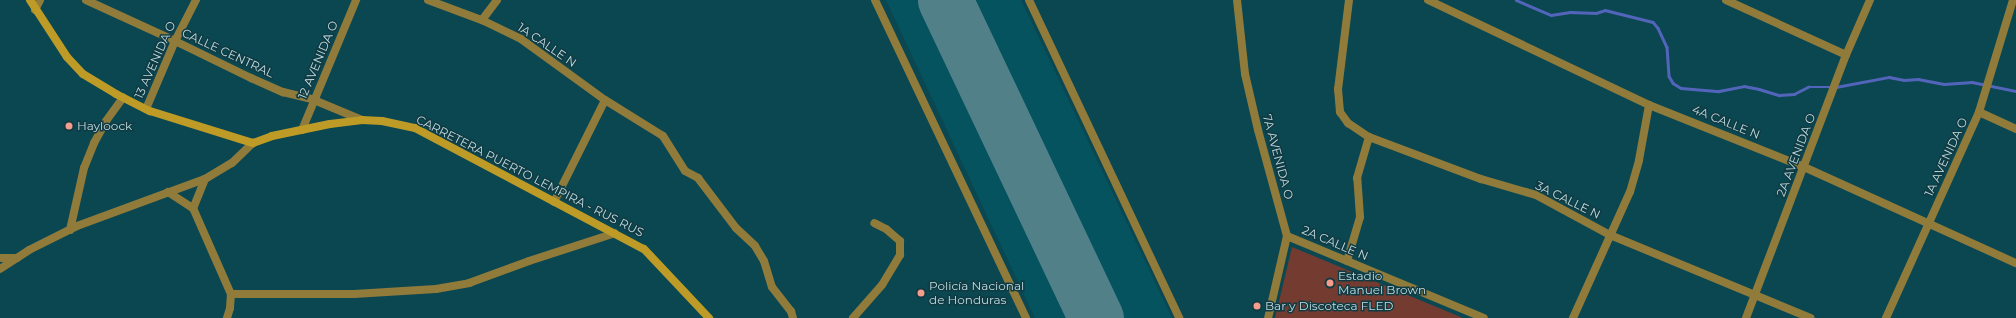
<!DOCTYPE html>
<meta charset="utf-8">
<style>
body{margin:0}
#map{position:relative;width:2016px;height:318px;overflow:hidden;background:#0b4751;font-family:Montserrat,sans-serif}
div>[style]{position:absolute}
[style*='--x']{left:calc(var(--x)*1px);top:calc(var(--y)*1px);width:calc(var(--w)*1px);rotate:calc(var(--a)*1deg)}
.built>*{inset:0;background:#04535f}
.green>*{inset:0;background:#743c31}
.stream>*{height:2.5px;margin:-1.25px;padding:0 1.25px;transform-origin:1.25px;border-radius:1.25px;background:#5365bb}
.runway>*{height:55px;margin:-27.5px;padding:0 27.5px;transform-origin:27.5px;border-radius:27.5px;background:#528089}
.street>*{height:8px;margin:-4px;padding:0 4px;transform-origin:4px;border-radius:4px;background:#907b3b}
.secondary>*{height:8px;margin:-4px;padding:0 4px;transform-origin:4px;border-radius:4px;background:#bd9b26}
.dots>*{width:11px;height:11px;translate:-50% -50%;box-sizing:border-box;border:2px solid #113b43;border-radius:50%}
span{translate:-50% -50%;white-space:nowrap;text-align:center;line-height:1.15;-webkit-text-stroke:3px #113b43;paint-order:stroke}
.street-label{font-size:12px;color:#bfdae0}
.poi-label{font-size:12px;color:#bfdae0}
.left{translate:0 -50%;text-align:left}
</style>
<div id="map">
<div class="built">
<div style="clip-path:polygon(886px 0,1021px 0,1172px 318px,1035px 318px)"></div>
</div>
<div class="green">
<div style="clip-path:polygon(1292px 247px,1463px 318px,1275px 318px)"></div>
</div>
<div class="stream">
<div style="--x:1516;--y:0;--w:38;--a:23"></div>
<div style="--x:1551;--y:15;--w:19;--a:-9"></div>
<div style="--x:1570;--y:12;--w:26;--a:2"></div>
<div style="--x:1596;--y:13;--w:9;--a:-18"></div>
<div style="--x:1605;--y:10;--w:49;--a:14"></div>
<div style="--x:1653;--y:22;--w:8;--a:50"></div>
<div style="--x:1658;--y:28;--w:21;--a:65"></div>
<div style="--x:1667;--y:47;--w:29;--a:86"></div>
<div style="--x:1669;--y:76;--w:8;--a:60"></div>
<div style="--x:1673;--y:83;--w:9;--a:32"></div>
<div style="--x:1681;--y:88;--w:38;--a:5"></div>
<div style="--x:1719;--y:91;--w:25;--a:-11"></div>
<div style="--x:1744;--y:86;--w:15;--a:11"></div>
<div style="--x:1759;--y:89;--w:21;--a:17"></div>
<div style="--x:1779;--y:95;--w:15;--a:-4"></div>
<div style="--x:1794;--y:94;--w:16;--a:-27"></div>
<div style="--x:1808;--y:87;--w:23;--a:0"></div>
<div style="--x:1836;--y:87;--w:54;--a:-10.7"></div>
<div style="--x:1889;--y:77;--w:15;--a:11"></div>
<div style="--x:1904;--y:80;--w:14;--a:-4"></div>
<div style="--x:1918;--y:79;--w:26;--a:11"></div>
<div style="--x:1944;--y:84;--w:28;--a:-4"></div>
<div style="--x:1972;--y:82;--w:45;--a:11.6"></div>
</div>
<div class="runway">
<div style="--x:945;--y:0;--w:352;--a:64.6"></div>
</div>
<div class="street">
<div style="--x:86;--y:0;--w:98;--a:24.7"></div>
<div style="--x:175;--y:41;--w:85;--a:26"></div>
<div style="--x:251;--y:78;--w:35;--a:24"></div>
<div style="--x:283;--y:92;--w:32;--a:14"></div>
<div style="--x:314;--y:100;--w:52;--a:22.6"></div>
<div style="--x:428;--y:0;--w:60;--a:20.6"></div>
<div style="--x:484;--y:21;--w:41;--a:25.9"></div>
<div style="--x:521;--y:39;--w:104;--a:36"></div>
<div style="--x:605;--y:100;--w:68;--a:31.8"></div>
<div style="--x:663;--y:136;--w:41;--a:57.8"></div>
<div style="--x:685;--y:171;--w:15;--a:28"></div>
<div style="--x:698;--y:178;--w:63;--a:52.8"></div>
<div style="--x:736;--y:228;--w:26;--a:43"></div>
<div style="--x:755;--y:246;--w:17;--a:59"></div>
<div style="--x:764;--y:261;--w:27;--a:73"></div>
<div style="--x:772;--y:287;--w:31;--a:52"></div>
<div style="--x:791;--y:311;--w:7;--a:74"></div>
<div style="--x:875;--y:0;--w:352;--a:64.6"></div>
<div style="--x:1029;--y:0;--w:352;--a:64.7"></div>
<div style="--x:1237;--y:0;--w:74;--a:83.8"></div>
<div style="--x:1245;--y:74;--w:57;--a:76.9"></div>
<div style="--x:1258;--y:130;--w:110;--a:74.7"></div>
<div style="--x:1287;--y:236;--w:84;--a:103"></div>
<div style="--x:1349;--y:0;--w:90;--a:97"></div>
<div style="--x:1338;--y:89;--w:23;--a:85"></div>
<div style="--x:1340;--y:112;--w:14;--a:54"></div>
<div style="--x:1348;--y:123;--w:25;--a:34"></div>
<div style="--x:1369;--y:137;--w:120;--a:20.6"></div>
<div style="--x:1481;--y:179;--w:57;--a:16.2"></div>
<div style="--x:1536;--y:195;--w:84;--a:28.4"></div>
<div style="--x:1610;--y:235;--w:217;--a:22.5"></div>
<div style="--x:1428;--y:0;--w:245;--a:25.4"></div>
<div style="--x:1649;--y:105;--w:167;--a:21.8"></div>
<div style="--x:1804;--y:167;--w:233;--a:24.4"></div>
<div style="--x:1726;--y:0;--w:132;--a:24.6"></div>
<div style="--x:35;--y:10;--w:11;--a:-63"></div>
<div style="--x:482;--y:20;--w:25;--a:-53"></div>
<div style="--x:146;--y:109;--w:74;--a:-66.9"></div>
<div style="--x:175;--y:41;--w:46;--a:-62.9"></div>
<div style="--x:1979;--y:112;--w:41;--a:24.7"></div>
<div style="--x:302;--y:130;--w:141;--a:-67.4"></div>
<div style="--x:205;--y:179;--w:31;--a:112"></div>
<div style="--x:193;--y:208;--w:94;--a:66.2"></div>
<div style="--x:168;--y:192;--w:30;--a:33"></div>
<div style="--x:554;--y:202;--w:114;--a:-63.4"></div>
<div style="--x:70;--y:230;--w:64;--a:-77.3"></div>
<div style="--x:84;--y:168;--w:27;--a:-68"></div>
<div style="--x:94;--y:143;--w:25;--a:-61"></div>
<div style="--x:106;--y:121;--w:29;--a:-54"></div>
<div style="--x:1287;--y:236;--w:213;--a:22.6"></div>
<div style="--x:0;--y:258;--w:17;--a:0"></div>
<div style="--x:1347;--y:261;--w:46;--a:-73.5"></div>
<div style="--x:1360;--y:217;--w:39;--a:-94"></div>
<div style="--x:1357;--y:178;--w:43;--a:-73.7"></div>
<div style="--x:0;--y:269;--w:35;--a:-33"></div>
<div style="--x:29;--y:250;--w:54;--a:-26.6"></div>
<div style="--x:77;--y:226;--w:136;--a:-20.2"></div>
<div style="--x:205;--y:179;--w:31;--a:-31"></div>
<div style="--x:232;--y:163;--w:29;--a:-44"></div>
<div style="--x:227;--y:318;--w:10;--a:-73"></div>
<div style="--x:230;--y:308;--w:14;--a:-86"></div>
<div style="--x:231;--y:294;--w:123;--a:0"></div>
<div style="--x:354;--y:294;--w:82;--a:-3.5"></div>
<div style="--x:436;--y:289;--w:34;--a:-10"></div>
<div style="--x:469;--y:283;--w:64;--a:-20.1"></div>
<div style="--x:529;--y:261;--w:90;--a:-18"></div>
<div style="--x:853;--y:318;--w:44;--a:-48.7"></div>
<div style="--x:882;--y:285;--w:35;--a:-59"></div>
<div style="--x:900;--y:255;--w:14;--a:-90"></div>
<div style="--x:900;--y:241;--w:18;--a:-139"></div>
<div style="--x:886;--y:229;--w:13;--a:-153"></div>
<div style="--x:1573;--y:318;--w:138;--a:-65.7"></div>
<div style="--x:1630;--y:192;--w:33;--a:-74"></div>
<div style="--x:1639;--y:160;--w:56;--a:-79.7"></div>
<div style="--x:1746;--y:318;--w:281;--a:-69.2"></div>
<div style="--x:1846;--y:55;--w:60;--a:-66.4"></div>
<div style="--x:1886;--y:318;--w:226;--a:-65.7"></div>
<div style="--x:1979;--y:112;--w:117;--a:-73.1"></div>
</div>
<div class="secondary">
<div style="--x:30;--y:0;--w:68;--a:57"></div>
<div style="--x:67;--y:57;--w:23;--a:47"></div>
<div style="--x:83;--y:74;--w:39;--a:31"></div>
<div style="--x:116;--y:94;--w:38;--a:27"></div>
<div style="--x:150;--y:111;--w:108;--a:17.3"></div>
<div style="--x:253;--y:143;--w:20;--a:-20"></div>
<div style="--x:272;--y:136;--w:59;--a:-11.7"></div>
<div style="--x:330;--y:124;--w:32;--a:-7"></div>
<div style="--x:362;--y:120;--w:20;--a:3"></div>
<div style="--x:382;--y:121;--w:34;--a:12"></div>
<div style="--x:415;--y:128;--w:259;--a:27.9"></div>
<div style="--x:644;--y:249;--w:95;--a:46.7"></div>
</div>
<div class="dots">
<div style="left:69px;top:126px;background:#f49d8c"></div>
<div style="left:1330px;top:283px;background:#f49d8c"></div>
<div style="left:921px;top:293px;background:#f49d8c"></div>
<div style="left:1257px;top:306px;background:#f49d8c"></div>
</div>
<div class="street-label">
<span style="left:547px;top:45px;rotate:34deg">1A CALLE N</span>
<span style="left:228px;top:53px;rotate:25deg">CALLE CENTRAL</span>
<span style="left:155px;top:60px;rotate:-66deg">13 AVENIDA O</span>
<span style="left:318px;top:60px;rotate:-67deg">12 AVENIDA O</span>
<span style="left:1726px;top:122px;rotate:22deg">4A CALLE N</span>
<span style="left:1796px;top:155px;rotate:-69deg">2A AVENIDA O</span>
<span style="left:1278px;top:157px;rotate:75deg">7A AVENIDA O</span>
<span style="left:1946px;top:157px;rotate:-65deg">1A AVENIDA O</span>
<span style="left:530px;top:176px;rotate:27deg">CARRETERA PUERTO LEMPIRA - RUS RUS</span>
<span style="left:1568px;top:200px;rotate:26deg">3A CALLE N</span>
<span style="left:1335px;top:243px;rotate:23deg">2A CALLE N</span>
</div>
<div class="poi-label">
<span class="left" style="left:77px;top:126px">Hayloock</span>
<span class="left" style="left:1338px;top:283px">Estadio<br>Manuel Brown</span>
<span class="left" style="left:929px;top:293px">Policía Nacional<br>de Honduras</span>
<span class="left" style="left:1265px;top:306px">Bar y Discoteca FLED</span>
</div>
</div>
